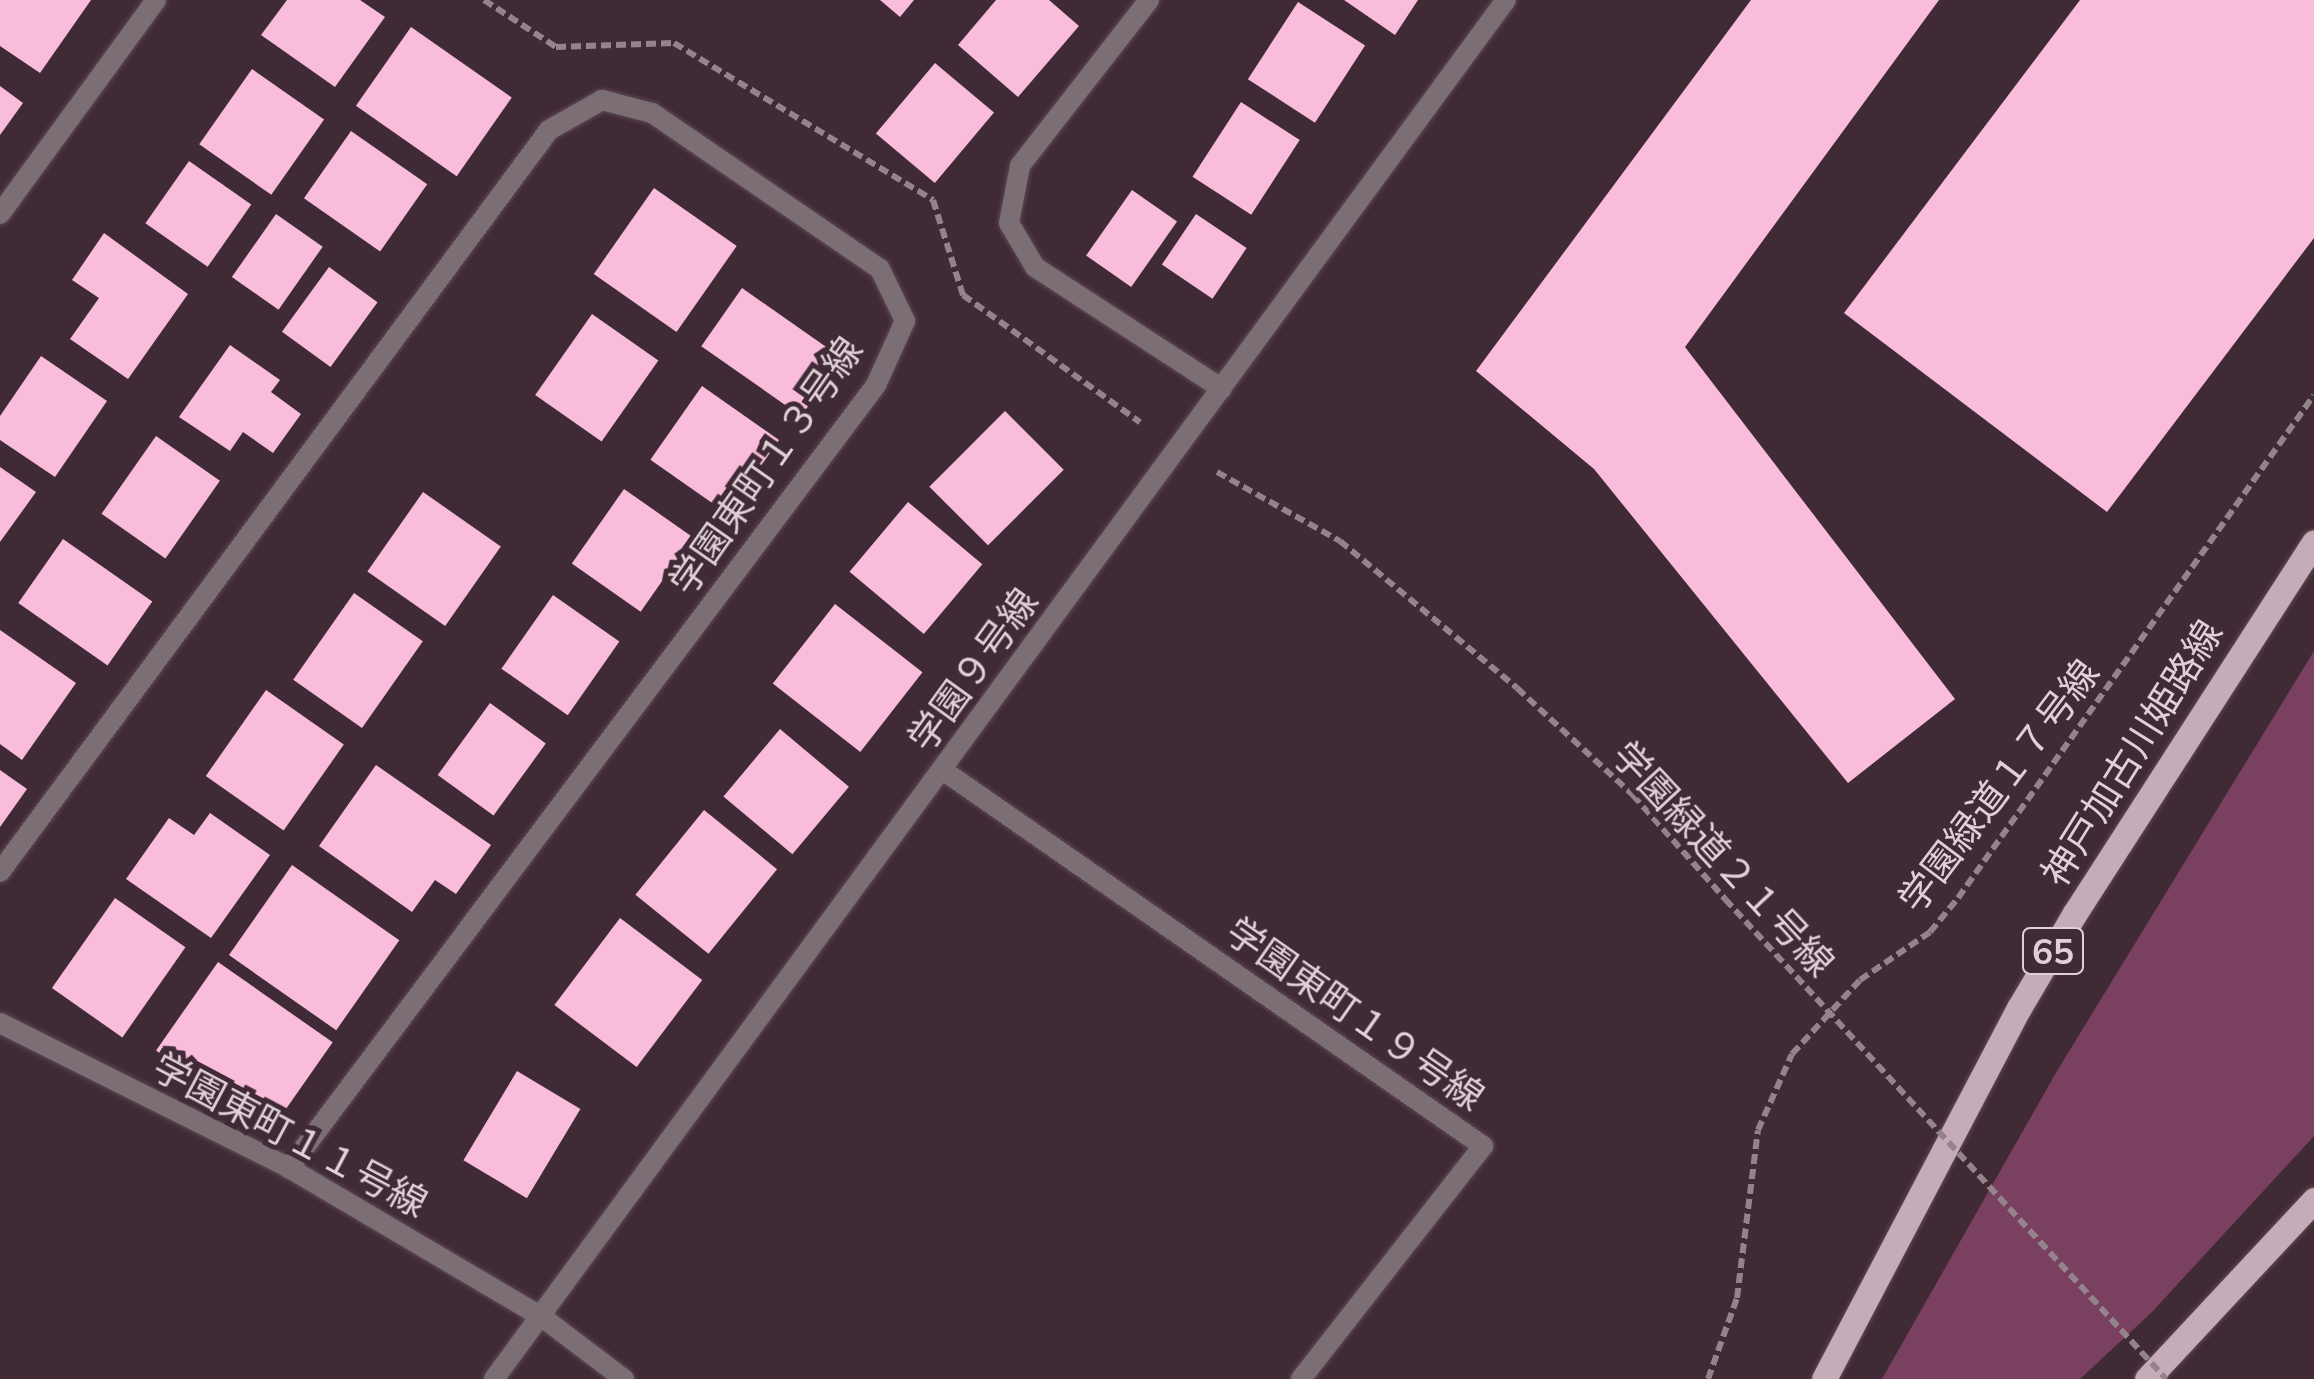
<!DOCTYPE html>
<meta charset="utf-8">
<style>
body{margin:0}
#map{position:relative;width:2314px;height:1379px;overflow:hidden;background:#402a35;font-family:Mulish,"Noto Sans JP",sans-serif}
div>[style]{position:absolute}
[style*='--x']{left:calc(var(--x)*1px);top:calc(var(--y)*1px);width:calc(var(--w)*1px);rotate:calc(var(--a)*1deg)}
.green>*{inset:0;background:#7a4060}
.building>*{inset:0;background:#f9bddb;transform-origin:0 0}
.path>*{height:6px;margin-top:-3px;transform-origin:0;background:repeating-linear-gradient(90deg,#95838c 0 10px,transparent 0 15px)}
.roads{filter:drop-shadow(0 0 2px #5d4852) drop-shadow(0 0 2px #5d4852)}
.minor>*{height:20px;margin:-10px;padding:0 10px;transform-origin:10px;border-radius:10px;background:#7b6f75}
.tertiary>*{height:20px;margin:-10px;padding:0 10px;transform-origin:10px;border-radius:10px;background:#7b6f75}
.primary>*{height:25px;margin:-12.5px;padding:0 12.5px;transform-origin:12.5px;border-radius:12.5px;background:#c5acb8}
.path-bridge>*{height:6px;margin-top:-3px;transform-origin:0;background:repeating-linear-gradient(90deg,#95838c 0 10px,transparent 0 15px)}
span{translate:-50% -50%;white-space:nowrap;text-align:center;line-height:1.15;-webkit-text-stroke:10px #402a35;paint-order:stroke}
.shield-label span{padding:2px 8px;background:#402a35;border:2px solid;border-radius:8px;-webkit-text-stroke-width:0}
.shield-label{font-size:35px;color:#dfd0d7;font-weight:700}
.street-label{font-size:38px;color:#dfd0d7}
</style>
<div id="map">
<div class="green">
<div style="clip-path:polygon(2314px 651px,2314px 1136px,2152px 1312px,2080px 1379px,1882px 1379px,2057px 1071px)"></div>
</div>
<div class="building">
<div style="clip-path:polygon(0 0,91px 0,40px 73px,0 46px)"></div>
<div style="clip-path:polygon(287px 0,360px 0,385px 17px,335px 87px,261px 35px)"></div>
<div style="clip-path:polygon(880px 0,914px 0,900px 17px)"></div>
<div style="clip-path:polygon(996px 0,1049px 0,1079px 26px,1018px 97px,958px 45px)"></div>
<div style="clip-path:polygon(1344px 0,1418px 0,1395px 35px)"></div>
<div style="clip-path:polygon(1751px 0,1939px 0,1685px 347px,1955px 699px,1848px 783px,1594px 469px,1476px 371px)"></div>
<div style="clip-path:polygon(2080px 0,2314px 0,2314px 238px,2107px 512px,1844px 313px)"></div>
<div style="left:1298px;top:2px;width:80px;height:92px;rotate:33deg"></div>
<div style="left:411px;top:27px;width:123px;height:96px;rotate:35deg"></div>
<div style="left:935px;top:63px;width:77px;height:92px;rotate:40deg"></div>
<div style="left:252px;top:69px;width:88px;height:92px;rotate:35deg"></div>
<div style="clip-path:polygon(0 86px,23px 103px,0 135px)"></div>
<div style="left:1241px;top:102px;width:70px;height:89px;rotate:33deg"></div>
<div style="left:351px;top:131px;width:93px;height:82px;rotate:35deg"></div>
<div style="left:189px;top:161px;width:76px;height:76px;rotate:35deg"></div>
<div style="left:654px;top:188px;width:101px;height:105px;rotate:35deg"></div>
<div style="left:1132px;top:190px;width:55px;height:80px;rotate:35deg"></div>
<div style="left:276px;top:214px;width:57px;height:77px;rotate:35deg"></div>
<div style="left:1196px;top:214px;width:61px;height:61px;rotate:34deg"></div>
<div style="clip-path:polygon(104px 233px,188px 294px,128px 379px,70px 339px,99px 298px,72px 280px)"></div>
<div style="left:329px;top:267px;width:60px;height:80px;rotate:36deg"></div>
<div style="left:742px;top:288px;width:122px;height:71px;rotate:35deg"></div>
<div style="left:592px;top:314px;width:81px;height:99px;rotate:35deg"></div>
<div style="clip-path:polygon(230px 345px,280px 380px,271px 392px,301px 414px,273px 453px,243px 432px,230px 451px,179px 417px)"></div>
<div style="clip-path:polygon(41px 356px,107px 401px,55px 477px,0 440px,0 416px)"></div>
<div style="left:702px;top:386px;width:94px;height:90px;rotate:35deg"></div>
<div style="left:1005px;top:411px;width:83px;height:107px;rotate:45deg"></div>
<div style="left:156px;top:436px;width:78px;height:95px;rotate:35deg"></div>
<div style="clip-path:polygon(0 467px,36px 492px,0 542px)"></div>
<div style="left:624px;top:489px;width:84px;height:91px;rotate:35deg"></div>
<div style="left:423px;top:492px;width:95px;height:97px;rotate:35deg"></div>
<div style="left:908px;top:502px;width:97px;height:91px;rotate:40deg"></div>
<div style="left:63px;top:539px;width:109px;height:78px;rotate:35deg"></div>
<div style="left:354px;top:593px;width:84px;height:106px;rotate:35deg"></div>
<div style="left:553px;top:595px;width:81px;height:90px;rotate:35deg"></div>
<div style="left:835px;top:604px;width:111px;height:101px;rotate:38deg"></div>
<div style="clip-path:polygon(0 630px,76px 683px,22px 760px,0 744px)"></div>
<div style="left:266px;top:690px;width:95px;height:105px;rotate:35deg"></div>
<div style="left:490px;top:703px;width:69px;height:89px;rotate:36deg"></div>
<div style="left:780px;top:729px;width:90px;height:88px;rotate:40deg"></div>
<div style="clip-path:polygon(376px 765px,491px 845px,456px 894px,435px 880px,412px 912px,319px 846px)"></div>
<div style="clip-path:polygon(0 770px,27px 789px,0 827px)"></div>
<div style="left:704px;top:810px;width:94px;height:109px;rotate:39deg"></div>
<div style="clip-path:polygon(210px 813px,270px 855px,211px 938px,126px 879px,169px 818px,194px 835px)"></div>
<div style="left:292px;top:865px;width:131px;height:110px;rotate:35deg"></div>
<div style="left:115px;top:898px;width:86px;height:110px;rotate:35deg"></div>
<div style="left:620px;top:918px;width:103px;height:109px;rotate:37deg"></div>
<div style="left:218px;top:962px;width:140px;height:108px;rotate:35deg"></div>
<div style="left:517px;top:1071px;width:74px;height:104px;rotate:31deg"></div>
</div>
<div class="path">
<div style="--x:484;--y:0;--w:86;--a:33.1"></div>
<div style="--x:556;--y:47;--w:118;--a:-1.9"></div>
<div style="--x:674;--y:43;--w:303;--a:31.2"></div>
<div style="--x:933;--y:200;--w:100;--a:72.5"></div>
<div style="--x:963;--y:295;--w:218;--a:35.7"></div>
<div style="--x:1217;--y:472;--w:141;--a:29.3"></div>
<div style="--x:1340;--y:541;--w:230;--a:39.7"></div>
<div style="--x:1517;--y:688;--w:158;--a:42.7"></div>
<div style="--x:1633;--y:795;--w:139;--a:48.5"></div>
<div style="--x:1708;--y:1379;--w:86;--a:-70.3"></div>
<div style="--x:1737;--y:1298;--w:169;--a:-82.9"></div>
<div style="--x:1758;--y:1130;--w:83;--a:-65.9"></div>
<div style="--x:1792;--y:1054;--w:100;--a:-47.4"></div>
<div style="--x:1860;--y:980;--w:85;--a:-34.4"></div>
<div style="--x:1930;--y:932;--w:44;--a:-50.5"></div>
<div style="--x:1958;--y:898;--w:616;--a:-54.71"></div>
</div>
<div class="roads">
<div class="minor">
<div style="--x:1149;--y:0;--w:210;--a:127.9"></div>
<div style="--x:1020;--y:166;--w:58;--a:100.9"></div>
<div style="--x:1009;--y:223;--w:51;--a:59.4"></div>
<div style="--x:1035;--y:267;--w:223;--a:33.1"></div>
<div style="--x:0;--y:214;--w:265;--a:-53.9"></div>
<div style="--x:944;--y:771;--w:657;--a:34.83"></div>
<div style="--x:1483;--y:1146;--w:296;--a:128"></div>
<div style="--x:0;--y:872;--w:923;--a:-53.5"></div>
<div style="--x:549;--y:130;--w:61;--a:-29.5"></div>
<div style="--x:602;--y:100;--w:52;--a:14.6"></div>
<div style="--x:652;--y:113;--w:276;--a:34.4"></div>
<div style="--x:880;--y:269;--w:58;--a:64.3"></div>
<div style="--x:905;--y:321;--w:70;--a:114.4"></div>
<div style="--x:876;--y:385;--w:979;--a:126.86"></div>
<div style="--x:0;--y:1023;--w:323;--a:26.6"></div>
<div style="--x:289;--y:1168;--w:294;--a:30.5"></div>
<div style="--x:542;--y:1317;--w:103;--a:37.1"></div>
</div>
<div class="tertiary">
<div style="--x:494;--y:1379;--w:1710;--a:-53.73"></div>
</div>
<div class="primary">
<div style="--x:1824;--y:1379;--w:419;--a:-62.3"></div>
<div style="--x:2019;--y:1008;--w:110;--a:-59.5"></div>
<div style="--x:2075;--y:913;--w:441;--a:-57.2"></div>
<div style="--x:2147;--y:1379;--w:245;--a:-47"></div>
</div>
</div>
<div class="path-bridge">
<div style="--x:1725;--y:899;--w:652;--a:47.42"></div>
</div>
<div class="shield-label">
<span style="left:2053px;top:951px">65</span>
</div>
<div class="street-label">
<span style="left:766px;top:466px;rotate:-55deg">学園東町１３号線</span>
<span style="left:973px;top:670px;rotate:-54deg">学園９号線</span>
<span style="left:2132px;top:753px;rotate:-58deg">神戸加古川姫路線</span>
<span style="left:1999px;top:786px;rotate:-53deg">学園緑道１７号線</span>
<span style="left:1723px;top:859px;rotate:47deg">学園緑道２１号線</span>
<span style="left:1355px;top:1014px;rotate:35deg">学園東町１９号線</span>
<span style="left:290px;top:1135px;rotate:28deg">学園東町１１号線</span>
</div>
</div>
